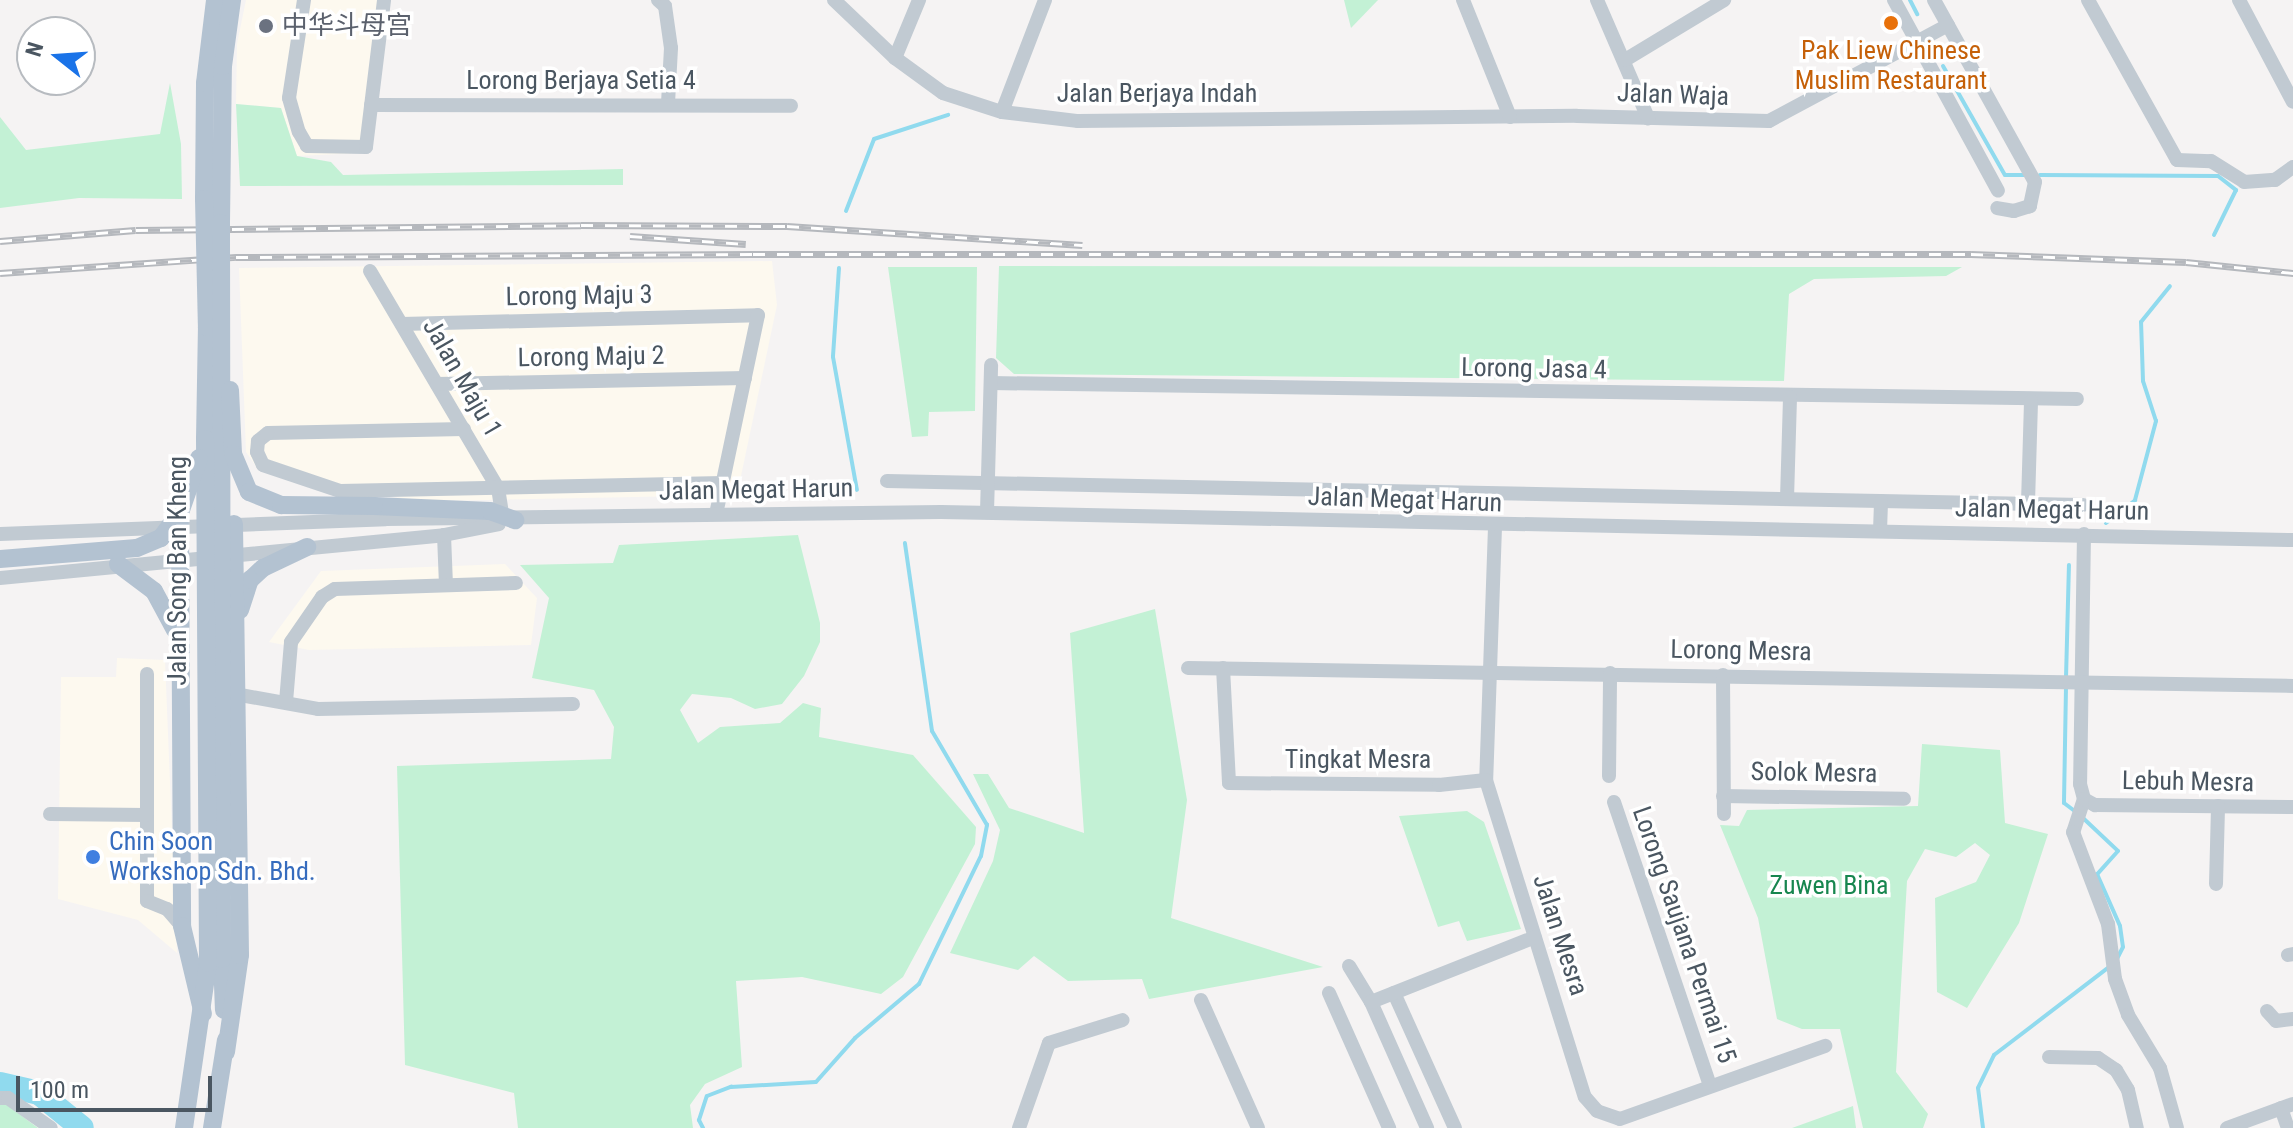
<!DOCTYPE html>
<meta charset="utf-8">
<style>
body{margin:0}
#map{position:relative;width:2293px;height:1128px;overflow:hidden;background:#f5f3f3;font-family:"Roboto Condensed","Noto Sans SC",sans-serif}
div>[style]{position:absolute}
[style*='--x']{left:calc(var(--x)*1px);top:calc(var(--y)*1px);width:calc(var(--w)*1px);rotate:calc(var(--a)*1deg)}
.commercial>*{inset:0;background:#fdf9ef}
.green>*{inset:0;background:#c3f1d5}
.stream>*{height:4px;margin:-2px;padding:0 2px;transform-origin:2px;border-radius:2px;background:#90daee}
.river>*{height:24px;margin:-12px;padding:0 12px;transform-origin:12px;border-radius:12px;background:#90daee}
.minor>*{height:14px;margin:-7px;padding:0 7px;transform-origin:7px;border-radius:7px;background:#c1cad2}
.major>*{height:18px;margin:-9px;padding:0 9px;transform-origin:9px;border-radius:9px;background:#b3c2d1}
.rail>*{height:7px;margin-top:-3.5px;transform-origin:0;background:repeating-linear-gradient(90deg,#fff 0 12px,#b5b8bd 0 24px);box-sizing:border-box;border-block:2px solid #b5b8bd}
.major-bridge>*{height:18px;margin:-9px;padding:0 9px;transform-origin:9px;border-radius:9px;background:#b3c2d1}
.dots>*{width:22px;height:22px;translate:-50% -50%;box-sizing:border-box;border:4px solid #fff;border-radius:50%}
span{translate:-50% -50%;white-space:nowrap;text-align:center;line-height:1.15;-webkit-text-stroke:7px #fff;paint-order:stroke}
.worship-label{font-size:26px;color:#5b616d}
.left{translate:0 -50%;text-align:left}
.food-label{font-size:26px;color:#c56008}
.street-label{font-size:26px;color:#4a5661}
.shop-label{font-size:26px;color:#366cbe}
.park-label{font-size:26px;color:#17864f}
.north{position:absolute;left:16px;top:16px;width:80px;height:80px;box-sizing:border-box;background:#fff;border:2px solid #b7bbc0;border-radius:50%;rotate:287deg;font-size:22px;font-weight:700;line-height:32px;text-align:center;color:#4a5661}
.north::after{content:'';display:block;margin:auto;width:28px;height:36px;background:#1a73e8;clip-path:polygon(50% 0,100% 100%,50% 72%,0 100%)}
.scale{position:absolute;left:16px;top:1076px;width:196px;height:36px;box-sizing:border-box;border:4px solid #4a5661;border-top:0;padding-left:10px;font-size:24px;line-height:28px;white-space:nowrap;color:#4a5661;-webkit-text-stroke:6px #fff;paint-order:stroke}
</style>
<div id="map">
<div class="commercial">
<div style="clip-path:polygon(246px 0,386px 0,362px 153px,297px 156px,281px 108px,236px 104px,237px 44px)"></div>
<div style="clip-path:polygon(772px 261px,777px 305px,737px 495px,434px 501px,333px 491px,258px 469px,246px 452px,239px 268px)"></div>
<div style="clip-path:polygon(505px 564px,537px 598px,531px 645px,309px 650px,269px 642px,321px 571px)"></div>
<div style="clip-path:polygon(117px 658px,165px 660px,177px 953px,138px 920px,58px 899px,61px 677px,116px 677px)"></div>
</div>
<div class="green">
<div style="clip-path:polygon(1344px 0,1378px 0,1351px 28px)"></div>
<div style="clip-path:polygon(170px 83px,181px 144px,182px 199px,79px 198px,0 208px,0 117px,26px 150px,160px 134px)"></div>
<div style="clip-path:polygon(236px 104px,281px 108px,297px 156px,331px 162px,343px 175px,623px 169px,623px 185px,240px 186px)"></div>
<div style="clip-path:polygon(999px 266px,1834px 267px,1962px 267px,1946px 276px,1814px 279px,1789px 294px,1784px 381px,1014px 374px,996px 358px)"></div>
<div style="clip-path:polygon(888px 267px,977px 267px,975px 411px,929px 412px,928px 436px,912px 437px)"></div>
<div style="clip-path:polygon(798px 535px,820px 623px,820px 642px,804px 676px,782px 704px,755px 709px,731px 698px,692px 694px,680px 710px,698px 743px,720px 727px,780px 723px,803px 703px,821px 708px,819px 737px,913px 755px,976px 827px,975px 844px,903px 977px,881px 994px,802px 977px,736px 981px,742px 1067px,705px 1084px,690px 1105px,693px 1128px,518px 1128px,514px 1093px,405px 1065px,397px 766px,611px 759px,614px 727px,594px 690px,532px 678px,549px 598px,520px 565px,613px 563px,619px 545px)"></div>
<div style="clip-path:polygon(1155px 609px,1187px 800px,1171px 918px,1323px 967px,1149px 999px,1142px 979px,1068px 981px,1034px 956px,1018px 970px,950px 953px,993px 861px,1000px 830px,973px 774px,988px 774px,1009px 808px,1084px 833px,1070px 633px)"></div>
<div style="clip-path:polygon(1922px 744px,2000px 750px,2005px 823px,2048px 834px,2019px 923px,1967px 1008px,1937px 992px,1935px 898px,1976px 882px,1990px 855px,1975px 843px,1956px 857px,1925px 849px,1907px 881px,1896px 1072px,1928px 1114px,1923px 1128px,1863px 1128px,1840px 1029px,1802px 1029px,1777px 1019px,1758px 918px,1720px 825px,1739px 826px,1747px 810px,1918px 806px)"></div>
<div style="clip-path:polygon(1467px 811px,1484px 822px,1521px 929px,1467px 941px,1459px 921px,1438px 927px,1399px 816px)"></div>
<div style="clip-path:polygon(0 1105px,7px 1105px,38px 1128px,0 1128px)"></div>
<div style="clip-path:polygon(1853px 1106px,1856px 1128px,1792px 1128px)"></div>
</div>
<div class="stream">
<div style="--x:1910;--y:0;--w:16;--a:63"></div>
<div style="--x:1943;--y:66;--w:125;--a:60.4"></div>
<div style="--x:2005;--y:175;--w:20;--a:0"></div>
<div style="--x:2040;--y:175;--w:178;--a:0.3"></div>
<div style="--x:2218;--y:176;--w:23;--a:38"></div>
<div style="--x:2236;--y:190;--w:50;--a:116.1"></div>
<div style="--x:846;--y:211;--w:77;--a:-68.7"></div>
<div style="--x:874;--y:139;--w:78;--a:-18"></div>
<div style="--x:839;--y:268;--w:89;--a:93.9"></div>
<div style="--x:833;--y:357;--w:135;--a:79.8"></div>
<div style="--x:2106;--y:523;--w:37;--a:-38"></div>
<div style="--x:2135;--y:500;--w:82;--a:-75.1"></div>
<div style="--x:2156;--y:421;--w:42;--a:-108"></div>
<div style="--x:2143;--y:381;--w:59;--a:-91.9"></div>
<div style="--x:2141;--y:322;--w:46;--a:-51.1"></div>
<div style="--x:2066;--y:678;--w:113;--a:-88.5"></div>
<div style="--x:2066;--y:687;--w:116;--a:91"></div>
<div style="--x:2064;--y:803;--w:15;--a:37"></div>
<div style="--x:2083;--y:818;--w:48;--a:43.3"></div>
<div style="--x:2118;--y:851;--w:31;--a:132"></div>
<div style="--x:2097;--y:874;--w:57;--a:66.1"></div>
<div style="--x:2120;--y:926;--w:21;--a:82"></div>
<div style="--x:2123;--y:947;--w:16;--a:117"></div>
<div style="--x:703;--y:1128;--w:9;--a:-117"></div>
<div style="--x:699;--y:1120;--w:25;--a:-72"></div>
<div style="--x:707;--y:1096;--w:26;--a:-21"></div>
<div style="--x:731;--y:1087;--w:85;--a:-3.4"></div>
<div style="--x:816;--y:1082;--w:59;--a:-48.4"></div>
<div style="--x:855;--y:1038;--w:84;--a:-40.2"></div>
<div style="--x:919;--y:984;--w:142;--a:-64.2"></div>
<div style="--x:981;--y:856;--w:32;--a:-79"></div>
<div style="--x:987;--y:825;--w:109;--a:-120.3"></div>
<div style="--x:932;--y:731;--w:190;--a:-98.2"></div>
<div style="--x:1983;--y:1128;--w:40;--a:-97.1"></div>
<div style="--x:1978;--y:1088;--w:37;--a:-64"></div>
<div style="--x:1994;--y:1055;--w:145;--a:-37.4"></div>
</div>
<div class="river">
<div style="--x:0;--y:1084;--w:40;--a:13"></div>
<div style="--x:39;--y:1093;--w:55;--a:39.1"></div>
</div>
<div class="minor">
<div style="--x:304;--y:0;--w:99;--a:98.7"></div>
<div style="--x:289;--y:98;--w:35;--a:74"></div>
<div style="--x:299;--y:132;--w:16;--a:60"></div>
<div style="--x:307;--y:146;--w:59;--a:1"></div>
<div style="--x:366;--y:147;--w:148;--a:-83"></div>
<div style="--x:658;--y:0;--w:9;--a:41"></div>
<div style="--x:665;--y:6;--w:42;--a:81.9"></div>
<div style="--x:671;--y:48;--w:56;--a:93.1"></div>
<div style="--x:834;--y:0;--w:84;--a:43.6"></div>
<div style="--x:895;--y:58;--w:59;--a:36.1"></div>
<div style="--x:943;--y:93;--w:62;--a:17.9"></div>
<div style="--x:1002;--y:112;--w:77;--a:6.8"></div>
<div style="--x:1078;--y:121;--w:499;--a:-0.6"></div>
<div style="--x:1577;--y:116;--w:192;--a:1.5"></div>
<div style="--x:1769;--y:121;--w:203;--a:-28.2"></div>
<div style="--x:1463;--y:0;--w:126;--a:68.1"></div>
<div style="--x:1597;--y:0;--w:129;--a:66.6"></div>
<div style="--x:1894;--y:0;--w:217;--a:61.4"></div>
<div style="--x:1934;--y:0;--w:208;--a:61"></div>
<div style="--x:2035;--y:182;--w:25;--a:102"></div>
<div style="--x:2030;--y:206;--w:17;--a:163"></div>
<div style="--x:2014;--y:211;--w:17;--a:-170"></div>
<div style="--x:2088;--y:0;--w:183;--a:60.9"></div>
<div style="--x:2177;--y:160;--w:34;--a:2"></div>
<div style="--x:2211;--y:161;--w:39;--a:32"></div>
<div style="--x:2244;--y:182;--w:31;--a:-4"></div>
<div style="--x:2275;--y:180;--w:22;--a:-36"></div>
<div style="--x:2239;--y:0;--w:115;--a:62.1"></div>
<div style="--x:895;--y:58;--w:63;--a:-67.5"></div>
<div style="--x:1625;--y:60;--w:116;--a:-31.2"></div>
<div style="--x:371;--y:105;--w:420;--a:0.1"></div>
<div style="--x:1002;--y:112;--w:120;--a:-69"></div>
<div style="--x:370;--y:271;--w:252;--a:59.5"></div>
<div style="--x:498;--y:488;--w:26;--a:81"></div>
<div style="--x:402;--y:324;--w:356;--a:-1.4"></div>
<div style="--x:758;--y:315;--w:203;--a:101.9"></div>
<div style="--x:991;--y:383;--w:1086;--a:0.84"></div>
<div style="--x:437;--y:384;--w:308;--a:-1.1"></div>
<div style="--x:464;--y:429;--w:196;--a:178.8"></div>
<div style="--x:268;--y:433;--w:13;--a:141"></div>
<div style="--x:258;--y:441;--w:11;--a:95"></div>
<div style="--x:257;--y:452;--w:14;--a:65"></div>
<div style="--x:263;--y:465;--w:81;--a:18.7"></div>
<div style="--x:340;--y:491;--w:383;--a:-1.2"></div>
<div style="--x:887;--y:481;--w:1196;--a:1.15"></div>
<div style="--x:1787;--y:499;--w:102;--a:-88.3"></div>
<div style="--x:2028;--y:503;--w:102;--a:-88.3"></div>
<div style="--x:987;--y:512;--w:147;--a:-88.4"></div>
<div style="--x:1495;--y:527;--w:253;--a:92"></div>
<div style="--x:1486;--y:780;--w:332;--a:72.7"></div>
<div style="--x:1585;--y:1097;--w:18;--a:49"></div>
<div style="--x:1597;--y:1111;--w:24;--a:19"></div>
<div style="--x:1620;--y:1119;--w:218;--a:-19.6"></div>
<div style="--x:1880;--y:531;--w:30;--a:-88"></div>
<div style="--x:0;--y:534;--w:386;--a:-2.2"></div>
<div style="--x:386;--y:519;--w:555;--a:-0.72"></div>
<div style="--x:941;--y:512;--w:1352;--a:1.19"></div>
<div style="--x:2084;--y:534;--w:250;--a:90.9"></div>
<div style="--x:2080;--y:784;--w:16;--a:75"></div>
<div style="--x:2084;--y:799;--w:35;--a:108"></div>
<div style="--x:2073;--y:832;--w:98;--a:69.2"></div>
<div style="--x:2108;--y:924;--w:55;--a:82.7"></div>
<div style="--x:2115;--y:979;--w:38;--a:70"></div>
<div style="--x:2128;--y:1015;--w:62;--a:58.9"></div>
<div style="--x:2160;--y:1068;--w:62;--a:74.2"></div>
<div style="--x:444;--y:535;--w:49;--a:87.7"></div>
<div style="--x:0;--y:578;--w:446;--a:-5.5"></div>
<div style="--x:444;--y:535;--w:56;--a:-11.3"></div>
<div style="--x:1188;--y:668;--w:1105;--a:0.93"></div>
<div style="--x:1223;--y:668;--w:115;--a:87"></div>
<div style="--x:1229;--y:783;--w:210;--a:0.5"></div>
<div style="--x:1439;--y:785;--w:47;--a:-6.1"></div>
<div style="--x:147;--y:674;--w:227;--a:90"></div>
<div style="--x:147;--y:901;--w:22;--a:22"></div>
<div style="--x:167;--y:909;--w:23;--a:49"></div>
<div style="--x:1723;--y:675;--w:139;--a:89.6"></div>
<div style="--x:235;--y:694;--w:84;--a:10.2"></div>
<div style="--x:318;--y:709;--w:255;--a:-1.1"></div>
<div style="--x:286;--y:702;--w:60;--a:-85.2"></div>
<div style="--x:291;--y:642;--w:55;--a:-55.4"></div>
<div style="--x:322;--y:597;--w:15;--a:-32"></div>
<div style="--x:335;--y:589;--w:181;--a:-1.9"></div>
<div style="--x:1609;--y:776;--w:103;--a:-89.4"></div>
<div style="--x:1723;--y:796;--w:181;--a:0.9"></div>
<div style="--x:2084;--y:799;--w:13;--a:29"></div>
<div style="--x:2095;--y:805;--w:198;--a:0.6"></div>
<div style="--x:1614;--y:802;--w:297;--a:71.3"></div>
<div style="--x:50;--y:814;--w:97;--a:0.6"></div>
<div style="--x:2216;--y:884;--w:78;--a:-88.5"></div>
<div style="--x:2288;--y:955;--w:5;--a:-11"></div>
<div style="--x:1349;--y:966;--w:42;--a:58.6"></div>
<div style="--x:1371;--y:1002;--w:138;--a:66"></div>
<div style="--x:1329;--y:993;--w:148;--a:66"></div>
<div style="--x:1394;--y:993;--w:148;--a:65.7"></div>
<div style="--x:1201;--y:1000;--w:140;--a:66"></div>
<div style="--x:1371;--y:1002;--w:176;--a:-21.6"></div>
<div style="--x:2267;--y:1011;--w:13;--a:48"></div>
<div style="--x:2276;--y:1021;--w:17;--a:-7"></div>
<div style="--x:2049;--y:1057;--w:49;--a:1.2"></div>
<div style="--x:2098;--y:1058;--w:22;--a:34"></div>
<div style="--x:2116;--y:1070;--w:23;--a:59"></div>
<div style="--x:2128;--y:1090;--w:39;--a:77"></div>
<div style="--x:0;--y:1098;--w:8;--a:0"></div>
<div style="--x:8;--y:1098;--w:52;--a:34.9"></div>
<div style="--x:2281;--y:1108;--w:21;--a:71"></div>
<div style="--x:1019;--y:1128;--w:90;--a:-70.6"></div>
<div style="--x:1049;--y:1043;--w:77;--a:-17.3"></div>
<div style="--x:2227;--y:1128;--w:70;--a:-20"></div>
</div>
<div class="major">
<div style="--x:204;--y:199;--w:116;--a:-89.5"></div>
<div style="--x:205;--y:83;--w:84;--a:-83.1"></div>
<div style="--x:221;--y:223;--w:157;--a:-89.3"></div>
<div style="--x:223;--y:66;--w:67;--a:-82.2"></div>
<div style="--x:205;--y:439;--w:112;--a:-89"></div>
<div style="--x:374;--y:506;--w:116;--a:2.5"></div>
<div style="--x:490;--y:511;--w:27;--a:20"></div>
<div style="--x:180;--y:525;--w:401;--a:89.7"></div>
<div style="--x:182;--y:926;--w:90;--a:76.6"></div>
<div style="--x:118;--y:564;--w:45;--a:36.9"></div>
<div style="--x:154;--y:591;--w:44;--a:61.7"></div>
<div style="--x:240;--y:610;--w:32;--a:-72"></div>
<div style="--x:250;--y:580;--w:18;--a:-43"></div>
<div style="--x:263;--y:568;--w:49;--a:-25.5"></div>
<div style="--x:222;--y:959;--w:51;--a:87.8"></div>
<div style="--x:226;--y:1052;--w:98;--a:-81.8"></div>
<div style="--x:240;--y:955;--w:431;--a:-90.8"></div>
<div style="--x:184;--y:1128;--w:167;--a:-81.7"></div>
<div style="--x:212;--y:1128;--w:89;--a:-81"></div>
</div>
<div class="rail">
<div style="--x:630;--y:236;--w:116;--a:3.9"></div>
<div style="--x:0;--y:241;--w:136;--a:-4.6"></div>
<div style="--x:136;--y:230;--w:445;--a:-0.6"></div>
<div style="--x:581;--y:225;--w:206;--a:0.3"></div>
<div style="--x:787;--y:226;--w:296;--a:3.7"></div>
<div style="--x:0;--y:273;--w:237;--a:-3.9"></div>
<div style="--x:236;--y:257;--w:517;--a:-0.33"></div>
<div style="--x:753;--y:254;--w:1218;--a:0"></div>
<div style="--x:1971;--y:254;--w:215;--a:2.1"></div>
<div style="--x:2186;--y:262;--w:108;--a:5.9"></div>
</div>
<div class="major-bridge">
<div style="--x:204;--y:199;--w:128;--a:88.7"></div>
<div style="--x:221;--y:223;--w:736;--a:89.92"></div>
<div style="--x:230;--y:390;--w:64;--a:87.3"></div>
<div style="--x:233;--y:454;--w:41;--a:67.2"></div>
<div style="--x:249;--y:492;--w:35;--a:22"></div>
<div style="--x:281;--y:505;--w:93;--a:0.6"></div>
<div style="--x:205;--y:439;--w:524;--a:89.67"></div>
<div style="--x:0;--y:559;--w:137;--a:-4.6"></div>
<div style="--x:137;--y:548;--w:26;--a:-23"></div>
<div style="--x:161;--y:538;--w:34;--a:-54"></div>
<div style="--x:181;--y:510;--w:55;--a:-70.9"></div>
</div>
<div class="dots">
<div style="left:1891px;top:23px;background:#e8710a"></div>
<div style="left:266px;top:26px;background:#6b7280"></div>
<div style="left:93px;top:857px;background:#3f7fe0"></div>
</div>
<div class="worship-label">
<span class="left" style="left:282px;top:26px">中华斗母宫</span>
</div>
<div class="food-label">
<span style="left:1891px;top:66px">Pak Liew Chinese<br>Muslim Restaurant</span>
</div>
<div class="street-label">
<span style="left:581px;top:81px">Lorong Berjaya Setia 4</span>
<span style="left:1157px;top:94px">Jalan Berjaya Indah</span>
<span style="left:1673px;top:95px;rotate:2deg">Jalan Waja</span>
<span style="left:579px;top:296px;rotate:-1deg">Lorong Maju 3</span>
<span style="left:591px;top:357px;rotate:-1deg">Lorong Maju 2</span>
<span style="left:1534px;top:369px;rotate:1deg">Lorong Jasa 4</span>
<span style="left:462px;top:378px;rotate:60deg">Jalan Maju 1</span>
<span style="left:756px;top:490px;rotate:-1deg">Jalan Megat Harun</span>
<span style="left:1405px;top:500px;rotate:2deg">Jalan Megat Harun</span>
<span style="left:2052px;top:510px;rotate:1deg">Jalan Megat Harun</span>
<span style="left:178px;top:571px;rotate:-90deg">Jalan Song Ban Kheng</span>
<span style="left:1741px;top:651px;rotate:1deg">Lorong Mesra</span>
<span style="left:1358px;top:760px">Tingkat Mesra</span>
<span style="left:1814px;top:773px;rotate:1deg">Solok Mesra</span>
<span style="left:2188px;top:782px;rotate:1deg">Lebuh Mesra</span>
<span style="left:1560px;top:935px;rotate:72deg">Jalan Mesra</span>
<span style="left:1684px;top:935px;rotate:71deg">Lorong Saujana Permai 15</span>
</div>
<div class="shop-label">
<span class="left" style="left:109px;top:857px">Chin Soon<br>Workshop Sdn. Bhd.</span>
</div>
<div class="park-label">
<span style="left:1829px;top:886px">Zuwen Bina</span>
</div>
<div class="north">N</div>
<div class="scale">100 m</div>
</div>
